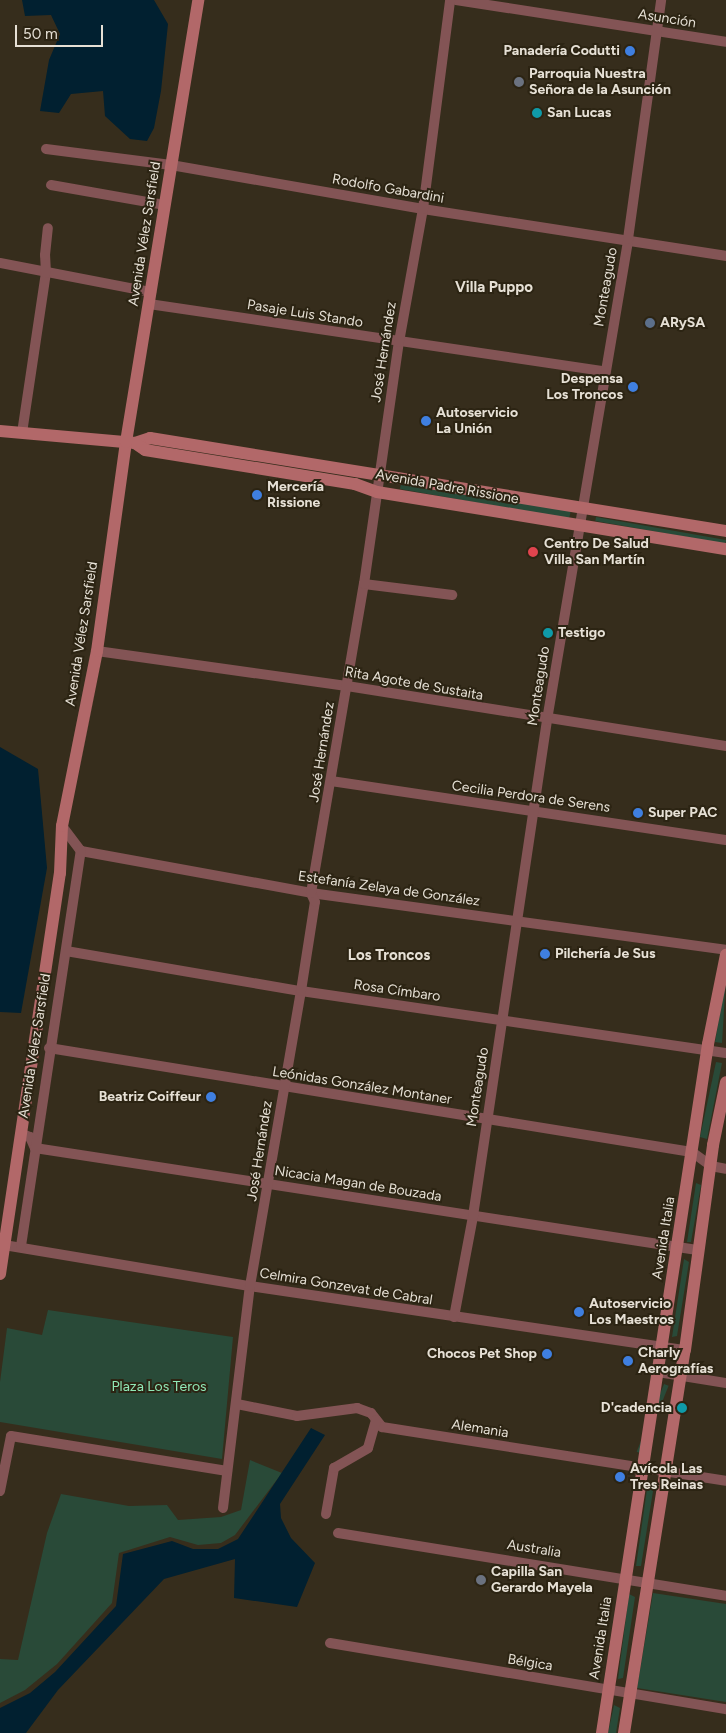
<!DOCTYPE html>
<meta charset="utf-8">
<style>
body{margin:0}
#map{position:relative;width:726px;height:1733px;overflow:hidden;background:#362d1c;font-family:Figtree,sans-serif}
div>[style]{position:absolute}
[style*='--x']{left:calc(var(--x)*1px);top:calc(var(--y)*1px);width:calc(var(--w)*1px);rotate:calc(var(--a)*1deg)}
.green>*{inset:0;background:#294a38;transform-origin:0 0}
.water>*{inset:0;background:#012030}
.street>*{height:10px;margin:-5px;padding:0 5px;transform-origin:5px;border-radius:5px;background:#835455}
.secondary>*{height:12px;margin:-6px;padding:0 6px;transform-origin:6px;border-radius:6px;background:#b26869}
.dots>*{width:14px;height:14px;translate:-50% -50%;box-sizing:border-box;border:2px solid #2c2413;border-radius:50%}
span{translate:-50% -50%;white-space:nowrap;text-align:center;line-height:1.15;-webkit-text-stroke:4px #2c2413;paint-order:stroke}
.street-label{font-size:14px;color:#e6e0d5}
.poi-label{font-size:14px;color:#e6e0d5;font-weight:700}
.right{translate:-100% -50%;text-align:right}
.left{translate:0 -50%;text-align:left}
.park-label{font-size:14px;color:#90e8b7}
.neighbourhood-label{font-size:15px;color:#e6e0d5;font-weight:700}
.scale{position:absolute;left:15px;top:25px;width:88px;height:22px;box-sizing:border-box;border:2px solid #e6e0d5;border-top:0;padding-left:6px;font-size:15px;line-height:18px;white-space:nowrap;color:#e6e0d5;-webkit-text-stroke:4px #2c2413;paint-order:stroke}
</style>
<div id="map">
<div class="green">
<div style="clip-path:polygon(401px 484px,571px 510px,569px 519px,400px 489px)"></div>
<div style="left:596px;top:517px;width:132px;height:4px;rotate:10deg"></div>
<div style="clip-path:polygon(726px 978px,722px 1043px,715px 1042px)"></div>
<div style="clip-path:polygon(716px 1062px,722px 1063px,707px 1139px,700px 1137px)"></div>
<div style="clip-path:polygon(696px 1183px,701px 1185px,691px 1242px,687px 1242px)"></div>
<div style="clip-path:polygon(684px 1259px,689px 1262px,677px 1336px,672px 1337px)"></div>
<div style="clip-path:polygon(48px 1310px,233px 1337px,222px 1459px,0 1422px,0 1382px,7px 1328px,42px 1335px)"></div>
<div style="left:664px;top:1384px;width:5px;height:73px;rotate:22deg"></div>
<div style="clip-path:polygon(250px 1460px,282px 1473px,235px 1535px,221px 1543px,198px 1545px,170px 1537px,119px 1553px,112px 1603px,57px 1664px,25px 1690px,0 1703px,0 1659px,18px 1660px,47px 1533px,61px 1494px,129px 1506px,167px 1505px,178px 1520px,221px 1517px,241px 1510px)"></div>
<div style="clip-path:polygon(648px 1482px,654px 1485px,641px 1566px,636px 1566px)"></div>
<div style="clip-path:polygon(653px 1593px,726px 1604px,726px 1702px,637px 1688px)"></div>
<div style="clip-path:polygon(629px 1594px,635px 1597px,623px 1678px,618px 1679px)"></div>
<div style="clip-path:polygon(614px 1705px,620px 1708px,616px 1733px,608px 1733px)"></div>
</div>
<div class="water">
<div style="clip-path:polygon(22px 0,154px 0,168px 24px,161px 91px,154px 128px,147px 141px,130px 139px,105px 116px,103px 91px,71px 94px,59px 113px,40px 111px,49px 60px,60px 34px,51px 15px,25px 16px)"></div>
<div style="clip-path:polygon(0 747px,38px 769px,47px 868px,21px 1013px,0 1012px)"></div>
<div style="clip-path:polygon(311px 1428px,325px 1435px,280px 1504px,281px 1518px,291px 1538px,315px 1563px,297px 1607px,234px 1598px,235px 1559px,164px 1579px,58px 1690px,26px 1733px,0 1733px,0 1708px,30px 1693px,55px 1672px,116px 1606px,123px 1554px,172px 1541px,193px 1549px,218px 1549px,238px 1539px)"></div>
</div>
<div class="street">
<div style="--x:456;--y:0;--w:273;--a:8.8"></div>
<div style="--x:46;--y:149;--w:126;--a:7.3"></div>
<div style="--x:171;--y:165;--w:256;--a:9.9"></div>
<div style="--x:423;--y:209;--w:307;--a:8.8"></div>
<div style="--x:51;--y:185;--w:116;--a:10"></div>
<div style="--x:0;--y:263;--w:154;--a:10.9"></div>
<div style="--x:149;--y:304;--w:461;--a:8.4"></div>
<div style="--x:22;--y:433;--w:162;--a:-81.5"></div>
<div style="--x:46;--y:273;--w:18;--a:-93"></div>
<div style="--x:45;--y:255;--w:27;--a:-84"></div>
<div style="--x:364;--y:584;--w:89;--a:7.1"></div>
<div style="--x:97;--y:651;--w:252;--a:8"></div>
<div style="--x:347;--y:686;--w:384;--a:9"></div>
<div style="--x:331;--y:781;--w:399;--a:8.5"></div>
<div style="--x:62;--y:826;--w:31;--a:53"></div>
<div style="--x:81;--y:851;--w:234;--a:10.3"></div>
<div style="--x:311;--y:893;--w:419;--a:7.8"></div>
<div style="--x:66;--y:951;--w:238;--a:9.7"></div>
<div style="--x:301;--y:991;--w:429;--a:8.3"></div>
<div style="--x:49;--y:1048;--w:651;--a:9.19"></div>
<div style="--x:692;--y:1152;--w:24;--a:36"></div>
<div style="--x:711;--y:1166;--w:15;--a:11"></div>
<div style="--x:22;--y:1134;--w:9;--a:21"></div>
<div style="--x:30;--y:1137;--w:12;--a:66"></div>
<div style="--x:35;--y:1148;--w:670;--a:8.76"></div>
<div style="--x:4;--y:1245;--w:249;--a:9.5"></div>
<div style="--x:250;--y:1286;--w:440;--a:8.4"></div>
<div style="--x:21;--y:1246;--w:400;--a:-81.4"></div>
<div style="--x:454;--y:1317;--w:103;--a:-79.3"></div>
<div style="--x:473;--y:1216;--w:501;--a:-81.51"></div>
<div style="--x:547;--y:720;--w:488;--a:-80.4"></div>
<div style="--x:628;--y:239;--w:241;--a:-82.1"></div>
<div style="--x:658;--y:1372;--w:69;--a:9.2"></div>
<div style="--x:237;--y:1404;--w:61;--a:11.3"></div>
<div style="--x:297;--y:1416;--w:61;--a:-7.6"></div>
<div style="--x:357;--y:1408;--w:15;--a:20"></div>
<div style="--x:371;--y:1413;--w:18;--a:52"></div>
<div style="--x:382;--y:1427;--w:348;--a:8.9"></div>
<div style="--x:0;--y:1491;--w:56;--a:-78.7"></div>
<div style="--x:11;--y:1436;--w:219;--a:9.2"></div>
<div style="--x:223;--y:1508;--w:224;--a:-83.1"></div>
<div style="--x:250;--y:1286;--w:299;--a:-80.2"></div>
<div style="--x:301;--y:991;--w:90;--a:-81.1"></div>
<div style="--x:315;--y:902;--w:10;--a:-114"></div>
<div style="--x:311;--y:893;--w:314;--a:-80.3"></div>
<div style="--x:364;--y:584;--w:245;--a:-81.8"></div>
<div style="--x:399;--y:342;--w:135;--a:-79.8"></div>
<div style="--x:423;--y:209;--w:211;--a:-82.6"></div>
<div style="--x:326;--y:1514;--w:47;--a:-80.1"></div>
<div style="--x:334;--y:1468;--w:39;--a:-30"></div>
<div style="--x:368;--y:1448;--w:29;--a:-74"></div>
<div style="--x:338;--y:1533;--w:393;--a:9.2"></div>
<div style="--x:330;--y:1643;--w:401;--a:9.5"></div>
</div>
<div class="secondary">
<div style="--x:0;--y:431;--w:136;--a:5.1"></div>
<div style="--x:135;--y:443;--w:16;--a:-18"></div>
<div style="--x:150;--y:438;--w:583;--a:9.17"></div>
<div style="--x:135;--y:443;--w:12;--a:35"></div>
<div style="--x:145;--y:450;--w:213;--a:9.2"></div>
<div style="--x:355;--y:484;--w:23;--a:20"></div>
<div style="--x:377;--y:492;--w:354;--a:9.3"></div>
<div style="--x:0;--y:1274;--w:405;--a:-81.5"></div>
<div style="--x:60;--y:873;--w:47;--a:-87.6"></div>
<div style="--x:62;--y:826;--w:178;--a:-78.7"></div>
<div style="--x:97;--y:651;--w:211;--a:-82.1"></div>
<div style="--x:126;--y:442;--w:448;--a:-80.7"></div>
<div style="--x:602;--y:1733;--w:697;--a:-81.25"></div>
<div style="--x:708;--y:1044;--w:91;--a:-78.6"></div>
<div style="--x:624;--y:1733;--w:388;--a:-81"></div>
<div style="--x:685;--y:1350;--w:207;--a:-82.2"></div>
<div style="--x:713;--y:1145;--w:64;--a:-78.3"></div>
</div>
<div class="dots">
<div style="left:630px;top:51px;background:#3f7fe0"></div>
<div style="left:519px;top:82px;background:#6b7280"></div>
<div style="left:537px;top:113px;background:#0f9aa8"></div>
<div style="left:650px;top:323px;background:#5c6f8a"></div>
<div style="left:633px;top:387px;background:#3f7fe0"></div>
<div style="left:426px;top:421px;background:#3f7fe0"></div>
<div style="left:257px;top:495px;background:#3f7fe0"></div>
<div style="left:533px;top:552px;background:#e0444e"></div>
<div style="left:548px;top:633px;background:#0f9aa8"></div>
<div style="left:638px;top:813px;background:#3f7fe0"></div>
<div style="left:545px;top:954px;background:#3f7fe0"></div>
<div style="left:211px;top:1097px;background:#3f7fe0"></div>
<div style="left:579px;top:1312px;background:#3f7fe0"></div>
<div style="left:547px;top:1354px;background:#3f7fe0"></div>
<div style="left:628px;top:1361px;background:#3f7fe0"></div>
<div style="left:682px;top:1408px;background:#0f9aa8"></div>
<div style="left:620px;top:1477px;background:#3f7fe0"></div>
<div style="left:481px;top:1580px;background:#6b7280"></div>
</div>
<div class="street-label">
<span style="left:667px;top:19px;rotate:9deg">Asunción</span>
<span style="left:388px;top:189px;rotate:10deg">Rodolfo Gabardini</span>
<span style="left:145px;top:234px;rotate:-81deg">Avenida Vélez Sarsfield</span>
<span style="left:606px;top:287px;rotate:-80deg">Monteagudo</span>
<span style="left:305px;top:314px;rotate:9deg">Pasaje Luis Stando</span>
<span style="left:384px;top:352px;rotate:-81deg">José Hernández</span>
<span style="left:447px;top:487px;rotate:10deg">Avenida Padre Rissione</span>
<span style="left:82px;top:634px;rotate:-81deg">Avenida Vélez Sarsfield</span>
<span style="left:414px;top:684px;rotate:10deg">Rita Agote de Sustaita</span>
<span style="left:539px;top:686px;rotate:-81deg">Monteagudo</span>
<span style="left:322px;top:752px;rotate:-81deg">José Hernández</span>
<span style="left:531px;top:797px;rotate:8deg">Cecilia Perdora de Serens</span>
<span style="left:389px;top:889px;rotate:8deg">Estefanía Zelaya de González</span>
<span style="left:397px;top:991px;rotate:8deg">Rosa Címbaro</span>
<span style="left:35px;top:1046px;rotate:-81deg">Avenida Vélez Sarsfield</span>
<span style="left:362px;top:1086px;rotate:9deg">Leónidas González Montaner</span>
<span style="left:478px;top:1087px;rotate:-81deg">Monteagudo</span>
<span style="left:260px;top:1151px;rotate:-81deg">José Hernández</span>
<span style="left:358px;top:1184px;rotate:9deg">Nicacia Magan de Bouzada</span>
<span style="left:664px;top:1238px;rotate:-81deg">Avenida Italia</span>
<span style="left:346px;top:1287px;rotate:9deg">Celmira Gonzevat de Cabral</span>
<span style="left:480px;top:1429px;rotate:9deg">Alemania</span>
<span style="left:534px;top:1549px;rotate:9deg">Australia</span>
<span style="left:601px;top:1638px;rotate:-81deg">Avenida Italia</span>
<span style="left:530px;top:1663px;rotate:9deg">Bélgica</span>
</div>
<div class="poi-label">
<span class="right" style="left:620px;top:51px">Panadería Codutti</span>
<span class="left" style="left:529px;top:82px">Parroquia Nuestra<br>Señora de la Asunción</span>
<span class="left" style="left:547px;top:113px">San Lucas</span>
<span class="left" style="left:660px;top:323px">ARySA</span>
<span class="right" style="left:623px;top:387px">Despensa<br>Los Troncos</span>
<span class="left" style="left:436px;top:421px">Autoservicio<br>La Unión</span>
<span class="left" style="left:267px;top:495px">Mercería<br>Rissione</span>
<span class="left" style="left:544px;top:552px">Centro De Salud<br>Villa San Martín</span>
<span class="left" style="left:558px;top:633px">Testigo</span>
<span class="left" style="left:648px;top:813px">Super PAC</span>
<span class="left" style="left:555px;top:954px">Pilchería Je Sus</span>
<span class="right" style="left:201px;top:1097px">Beatriz Coiffeur</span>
<span class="left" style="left:589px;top:1312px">Autoservicio<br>Los Maestros</span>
<span class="left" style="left:638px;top:1361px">Charly<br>Aerografías</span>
<span class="right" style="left:537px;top:1354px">Chocos Pet Shop</span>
<span class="right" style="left:672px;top:1408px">D'cadencia</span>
<span class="left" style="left:630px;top:1477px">Avícola Las<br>Tres Reinas</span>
<span class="left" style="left:491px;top:1580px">Capilla San<br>Gerardo Mayela</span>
</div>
<div class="park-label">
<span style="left:159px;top:1387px">Plaza Los Teros</span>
</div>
<div class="neighbourhood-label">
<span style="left:494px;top:288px">Villa Puppo</span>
<span style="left:389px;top:956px">Los Troncos</span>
</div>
<div class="scale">50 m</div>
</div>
